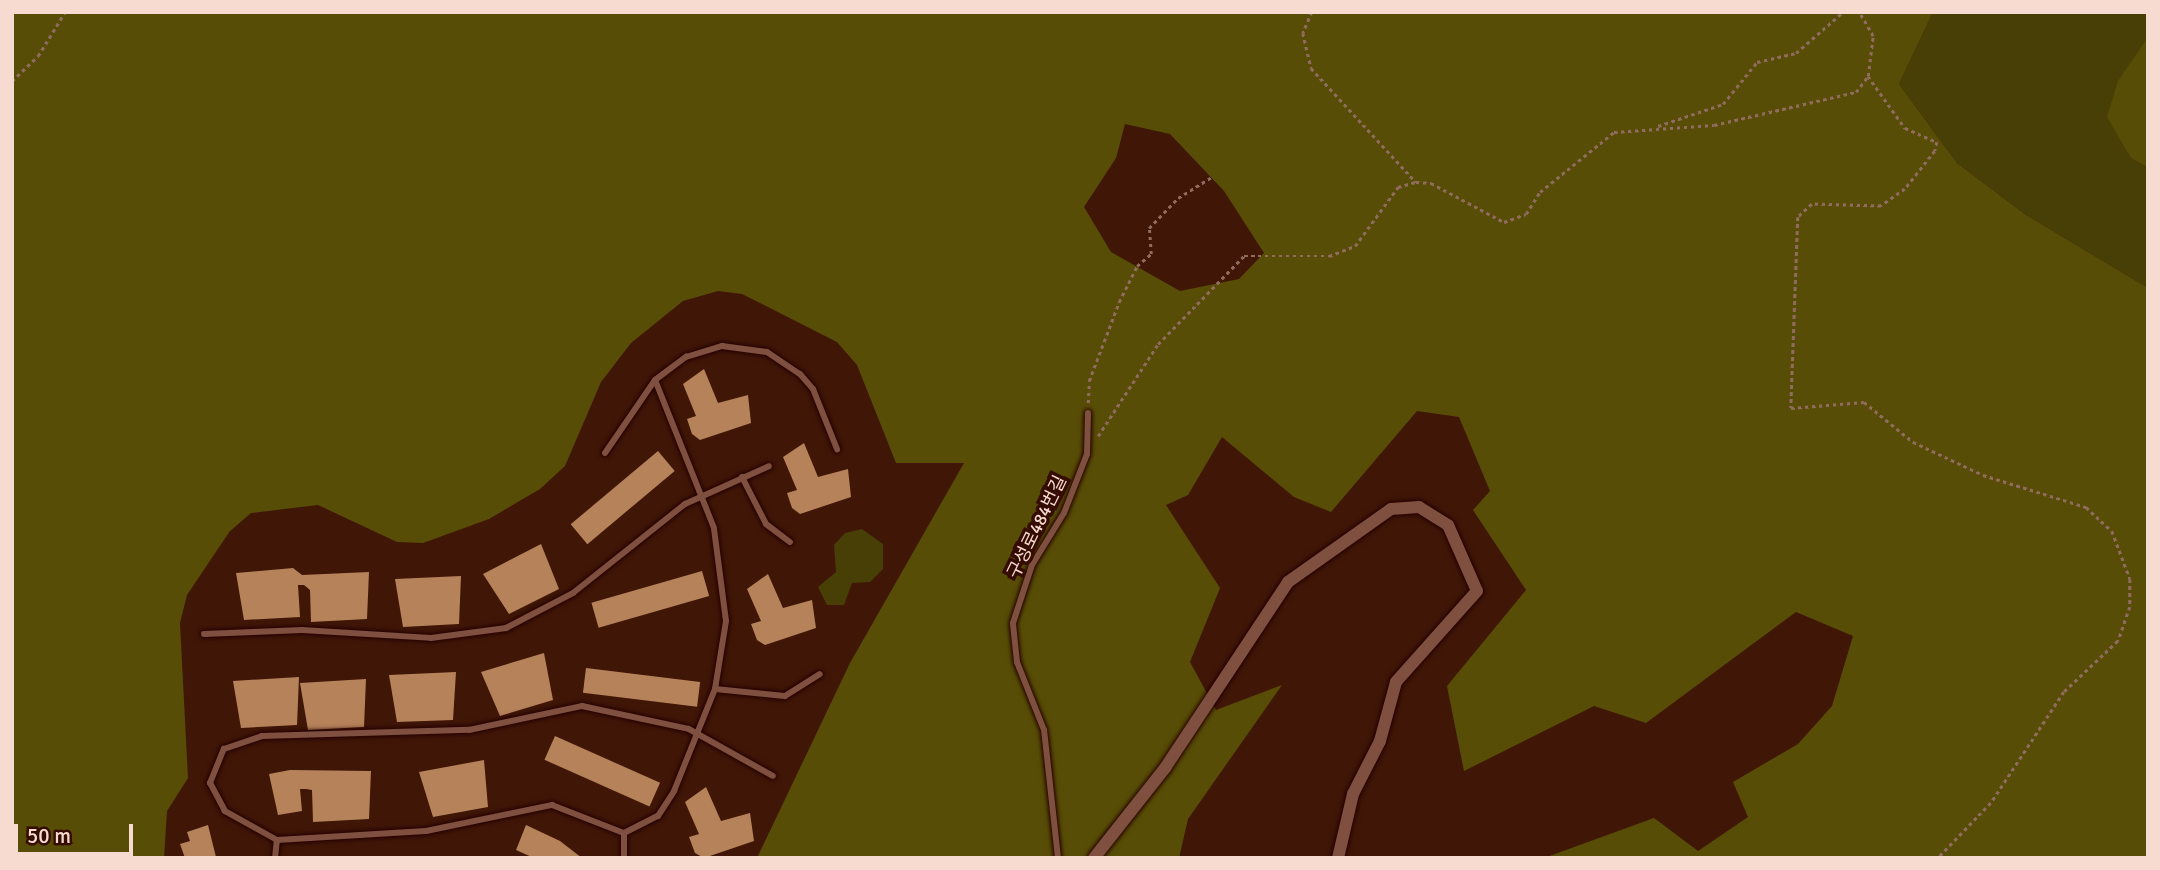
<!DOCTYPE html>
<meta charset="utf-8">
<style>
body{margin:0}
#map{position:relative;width:2160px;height:870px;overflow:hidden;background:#401607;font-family:Signika,"Noto Sans KR",sans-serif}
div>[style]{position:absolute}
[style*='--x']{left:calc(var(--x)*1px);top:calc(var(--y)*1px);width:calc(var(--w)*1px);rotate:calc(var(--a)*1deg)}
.green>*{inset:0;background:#483f06}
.forest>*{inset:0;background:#584d06}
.building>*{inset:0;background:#b5825a;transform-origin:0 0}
.path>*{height:2.5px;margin-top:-1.25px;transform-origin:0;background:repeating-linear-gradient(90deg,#906c5f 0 3.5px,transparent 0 7px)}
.roads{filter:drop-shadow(0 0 2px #250000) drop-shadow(0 0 2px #250000)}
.service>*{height:6px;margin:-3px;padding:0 3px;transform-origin:3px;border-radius:3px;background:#7f4f3f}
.minor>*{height:12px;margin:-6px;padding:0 6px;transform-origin:6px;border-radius:6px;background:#7f4f3f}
span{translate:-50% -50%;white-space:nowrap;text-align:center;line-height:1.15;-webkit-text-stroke:7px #350c01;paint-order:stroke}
.street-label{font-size:18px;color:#f7dad0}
.frame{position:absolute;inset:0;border:14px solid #f7dad0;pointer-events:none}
.scale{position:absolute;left:14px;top:824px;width:119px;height:32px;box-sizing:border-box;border:4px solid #f7dad0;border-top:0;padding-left:9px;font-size:21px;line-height:24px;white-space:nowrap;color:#f7dad0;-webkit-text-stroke:5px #350c01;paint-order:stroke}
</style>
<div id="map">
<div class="green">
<div style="clip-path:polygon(1933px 12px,2148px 12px,2148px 288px,2026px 215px,1957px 163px,1899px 84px)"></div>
<div style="clip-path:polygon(862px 529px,883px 544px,883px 569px,870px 582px,852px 583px,844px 605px,827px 605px,818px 587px,836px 572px,834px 545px,845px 533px)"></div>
</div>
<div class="forest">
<div style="clip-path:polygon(evenodd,12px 12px,1933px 12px,1899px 84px,1957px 163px,2026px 215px,2148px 288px,2148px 858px,1544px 858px,1654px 818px,1698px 851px,1748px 817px,1733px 782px,1798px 744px,1832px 706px,1853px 636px,1796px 612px,1646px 723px,1594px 706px,1464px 771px,1447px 686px,1526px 590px,1473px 510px,1490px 491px,1459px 417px,1417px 411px,1331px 512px,1294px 497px,1222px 437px,1188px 495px,1166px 505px,1220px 588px,1190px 662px,1216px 710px,1282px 685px,1188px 819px,1179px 858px,757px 858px,850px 663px,964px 463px,896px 463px,857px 365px,837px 342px,742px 294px,718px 291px,683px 301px,631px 343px,601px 382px,565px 466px,540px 489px,489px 519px,423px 543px,397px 542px,318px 505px,251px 513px,230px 531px,187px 595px,180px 623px,188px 778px,167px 811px,164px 858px,12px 858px,12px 12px,1125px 124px,1170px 134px,1224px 191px,1264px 253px,1239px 279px,1180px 291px,1111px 252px,1084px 207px,1116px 158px,1125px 124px)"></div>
<div style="clip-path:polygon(2148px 37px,2148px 167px,2131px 158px,2107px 117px,2118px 81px)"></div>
</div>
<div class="building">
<div style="clip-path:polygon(704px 369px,718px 403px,748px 395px,751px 423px,700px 440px,692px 434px,687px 419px,696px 416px,683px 384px)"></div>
<div style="clip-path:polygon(804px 443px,818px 477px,848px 469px,851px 497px,800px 514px,792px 508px,787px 493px,797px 490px,783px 457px)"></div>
<div style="left:658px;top:451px;width:26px;height:114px;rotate:50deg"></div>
<div style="clip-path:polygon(541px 544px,559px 589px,509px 614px,483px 574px)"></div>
<div style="clip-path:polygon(293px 568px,302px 575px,369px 572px,367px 619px,311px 622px,310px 590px,304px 585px,298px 585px,300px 617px,244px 620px,236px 573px)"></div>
<div style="left:702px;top:571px;width:26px;height:115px;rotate:74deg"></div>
<div style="clip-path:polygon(768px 574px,783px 608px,812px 600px,816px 628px,765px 645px,757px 640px,751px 624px,761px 621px,747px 589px)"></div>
<div style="clip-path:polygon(461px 576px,459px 624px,403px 627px,395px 579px)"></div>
<div style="clip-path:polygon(544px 653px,553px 700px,500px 716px,481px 672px)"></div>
<div style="left:586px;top:668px;width:115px;height:25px;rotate:7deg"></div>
<div style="clip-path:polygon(456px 672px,453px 720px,397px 722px,389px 675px)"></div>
<div style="clip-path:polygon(299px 677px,297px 725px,241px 728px,233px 681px)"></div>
<div style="clip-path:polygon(366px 679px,364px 727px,308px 730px,300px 683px)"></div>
<div style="left:555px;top:736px;width:115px;height:26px;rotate:24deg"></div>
<div style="clip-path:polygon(484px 760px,488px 807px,433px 817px,419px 772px)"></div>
<div style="clip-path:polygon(290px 770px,371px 771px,369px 819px,313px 822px,312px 790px,306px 789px,300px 789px,302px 811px,278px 815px,269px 774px)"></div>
<div style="clip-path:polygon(706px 787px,721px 821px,750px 813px,754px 841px,704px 858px,695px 853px,689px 837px,699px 834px,685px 802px)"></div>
<div style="clip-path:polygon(208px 825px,216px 857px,185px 858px,180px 844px,190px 841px,187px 832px)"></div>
<div style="clip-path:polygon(526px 825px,560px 841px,582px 858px,534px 858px,516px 850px)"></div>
</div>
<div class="path">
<div style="--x:1312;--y:12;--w:23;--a:113"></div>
<div style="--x:1303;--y:33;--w:36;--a:77"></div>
<div style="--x:1311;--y:68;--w:155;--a:47.4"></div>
<div style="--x:1868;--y:76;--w:64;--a:54.6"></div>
<div style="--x:1905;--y:128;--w:35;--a:24"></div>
<div style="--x:1937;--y:142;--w:9;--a:103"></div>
<div style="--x:1935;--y:151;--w:48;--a:128.3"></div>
<div style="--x:1905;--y:189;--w:29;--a:145"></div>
<div style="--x:1881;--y:206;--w:69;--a:-178.3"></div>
<div style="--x:1812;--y:204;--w:19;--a:137"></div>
<div style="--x:1798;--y:217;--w:191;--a:92.1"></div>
<div style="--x:1791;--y:408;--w:73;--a:-4.7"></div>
<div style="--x:1864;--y:402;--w:63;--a:39.2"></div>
<div style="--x:1913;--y:442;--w:77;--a:25.2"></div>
<div style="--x:1983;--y:475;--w:108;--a:17.3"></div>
<div style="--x:2086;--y:507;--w:35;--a:43"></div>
<div style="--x:2112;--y:531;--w:51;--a:69.4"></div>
<div style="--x:2130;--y:579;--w:28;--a:90"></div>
<div style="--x:2130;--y:607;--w:36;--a:109"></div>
<div style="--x:2118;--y:641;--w:74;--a:136.6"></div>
<div style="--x:2064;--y:692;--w:133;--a:123.3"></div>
<div style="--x:1991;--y:803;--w:76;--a:133.9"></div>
<div style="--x:12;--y:81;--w:36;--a:-44"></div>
<div style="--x:38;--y:56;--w:52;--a:-58.5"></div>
<div style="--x:1658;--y:126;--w:69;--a:-18.7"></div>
<div style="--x:1723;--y:104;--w:54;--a:-51"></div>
<div style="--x:1757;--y:62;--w:40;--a:-13"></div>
<div style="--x:1796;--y:53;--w:62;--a:-41.1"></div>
<div style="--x:1088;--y:403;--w:22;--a:-87"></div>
<div style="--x:1089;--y:381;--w:85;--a:-69.2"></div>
<div style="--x:1119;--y:302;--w:40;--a:-63.4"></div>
<div style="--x:1137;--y:266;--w:18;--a:-41"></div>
<div style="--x:1151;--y:254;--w:26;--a:-94"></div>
<div style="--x:1149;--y:228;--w:42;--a:-46"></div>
<div style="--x:1178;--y:198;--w:40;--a:-32"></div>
<div style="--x:1098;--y:436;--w:110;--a:-56.9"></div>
<div style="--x:1158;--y:344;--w:123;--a:-45.7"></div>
<div style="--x:1244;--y:256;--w:85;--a:0"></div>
<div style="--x:1329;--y:256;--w:28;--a:-21"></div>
<div style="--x:1355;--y:246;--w:73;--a:-53.9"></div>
<div style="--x:1398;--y:187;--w:19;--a:-16"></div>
<div style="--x:1416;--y:182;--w:15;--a:4"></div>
<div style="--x:1431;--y:183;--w:83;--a:28.1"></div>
<div style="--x:1504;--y:222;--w:23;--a:-20"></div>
<div style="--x:1526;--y:214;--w:26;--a:-58"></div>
<div style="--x:1540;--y:192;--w:95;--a:-39"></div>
<div style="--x:1614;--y:132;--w:100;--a:-4"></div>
<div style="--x:1714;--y:125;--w:146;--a:-13.1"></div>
<div style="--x:1856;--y:92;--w:20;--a:-53"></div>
<div style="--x:1868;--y:76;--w:40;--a:-82.9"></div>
<div style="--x:1873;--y:36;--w:28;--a:-120"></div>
</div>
<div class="roads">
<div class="service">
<div style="--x:605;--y:453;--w:88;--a:-55.6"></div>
<div style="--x:655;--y:380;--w:39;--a:-37"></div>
<div style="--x:686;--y:357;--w:38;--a:-17"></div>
<div style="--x:722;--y:346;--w:45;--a:7.6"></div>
<div style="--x:767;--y:352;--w:40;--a:34"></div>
<div style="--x:800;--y:374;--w:20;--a:49"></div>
<div style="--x:813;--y:389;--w:65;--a:68.2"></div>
<div style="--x:742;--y:477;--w:53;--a:62.9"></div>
<div style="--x:766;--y:524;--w:30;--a:37"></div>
<div style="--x:204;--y:634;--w:98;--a:-2.3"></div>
<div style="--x:302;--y:630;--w:129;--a:3.5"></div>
<div style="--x:431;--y:638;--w:76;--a:-7.6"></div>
<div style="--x:506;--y:628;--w:76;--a:-27.6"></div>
<div style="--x:573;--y:593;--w:143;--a:-38.5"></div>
<div style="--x:685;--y:504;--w:92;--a:-24.3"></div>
<div style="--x:715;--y:689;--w:70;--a:5.7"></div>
<div style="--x:785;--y:696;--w:41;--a:-32.2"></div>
<div style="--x:624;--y:833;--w:38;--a:-27"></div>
<div style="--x:658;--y:816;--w:30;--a:-57"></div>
<div style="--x:674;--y:791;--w:110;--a:-68.1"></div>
<div style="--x:715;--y:689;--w:69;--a:-80.8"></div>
<div style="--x:726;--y:621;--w:94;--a:-97.4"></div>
<div style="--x:714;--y:528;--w:159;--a:-111.7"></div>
<div style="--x:277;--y:840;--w:149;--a:-3.5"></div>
<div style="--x:426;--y:831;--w:129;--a:-11.7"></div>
<div style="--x:552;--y:805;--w:77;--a:21.3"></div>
<div style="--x:624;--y:833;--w:25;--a:90"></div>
<div style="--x:275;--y:858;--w:18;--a:-84"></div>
<div style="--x:277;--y:840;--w:60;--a:-150.9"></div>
<div style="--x:225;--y:811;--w:32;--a:-118"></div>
<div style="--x:210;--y:783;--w:37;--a:-68"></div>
<div style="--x:224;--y:749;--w:40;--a:-18.9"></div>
<div style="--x:262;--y:736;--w:207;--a:-1.7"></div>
<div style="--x:469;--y:730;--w:116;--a:-12"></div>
<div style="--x:582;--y:706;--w:109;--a:12.1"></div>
<div style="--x:689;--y:729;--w:96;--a:29.2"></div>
<div style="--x:1058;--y:858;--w:129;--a:-96.2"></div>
<div style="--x:1044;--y:730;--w:73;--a:-111.7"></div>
<div style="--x:1017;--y:662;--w:39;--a:-96"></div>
<div style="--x:1013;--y:623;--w:61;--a:-71.9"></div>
<div style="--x:1032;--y:565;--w:61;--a:-58.4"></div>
<div style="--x:1064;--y:513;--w:63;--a:-68.7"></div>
<div style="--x:1087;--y:454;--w:41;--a:-88.6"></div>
</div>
<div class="minor">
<div style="--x:1094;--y:858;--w:115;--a:-51.7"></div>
<div style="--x:1165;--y:768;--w:223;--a:-56.5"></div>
<div style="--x:1288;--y:582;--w:126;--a:-35.3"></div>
<div style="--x:1391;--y:509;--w:28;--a:-4"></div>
<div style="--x:1419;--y:507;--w:34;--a:32"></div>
<div style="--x:1448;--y:525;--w:72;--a:66.3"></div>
<div style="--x:1477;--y:591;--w:122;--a:131.7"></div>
<div style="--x:1396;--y:682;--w:61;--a:105.2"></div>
<div style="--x:1380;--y:741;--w:59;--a:117"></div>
<div style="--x:1353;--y:794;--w:66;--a:103.2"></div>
</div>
</div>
<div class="street-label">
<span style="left:1037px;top:527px;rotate:-64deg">구성로484번길</span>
</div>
<div class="frame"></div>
<div class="scale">50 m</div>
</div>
